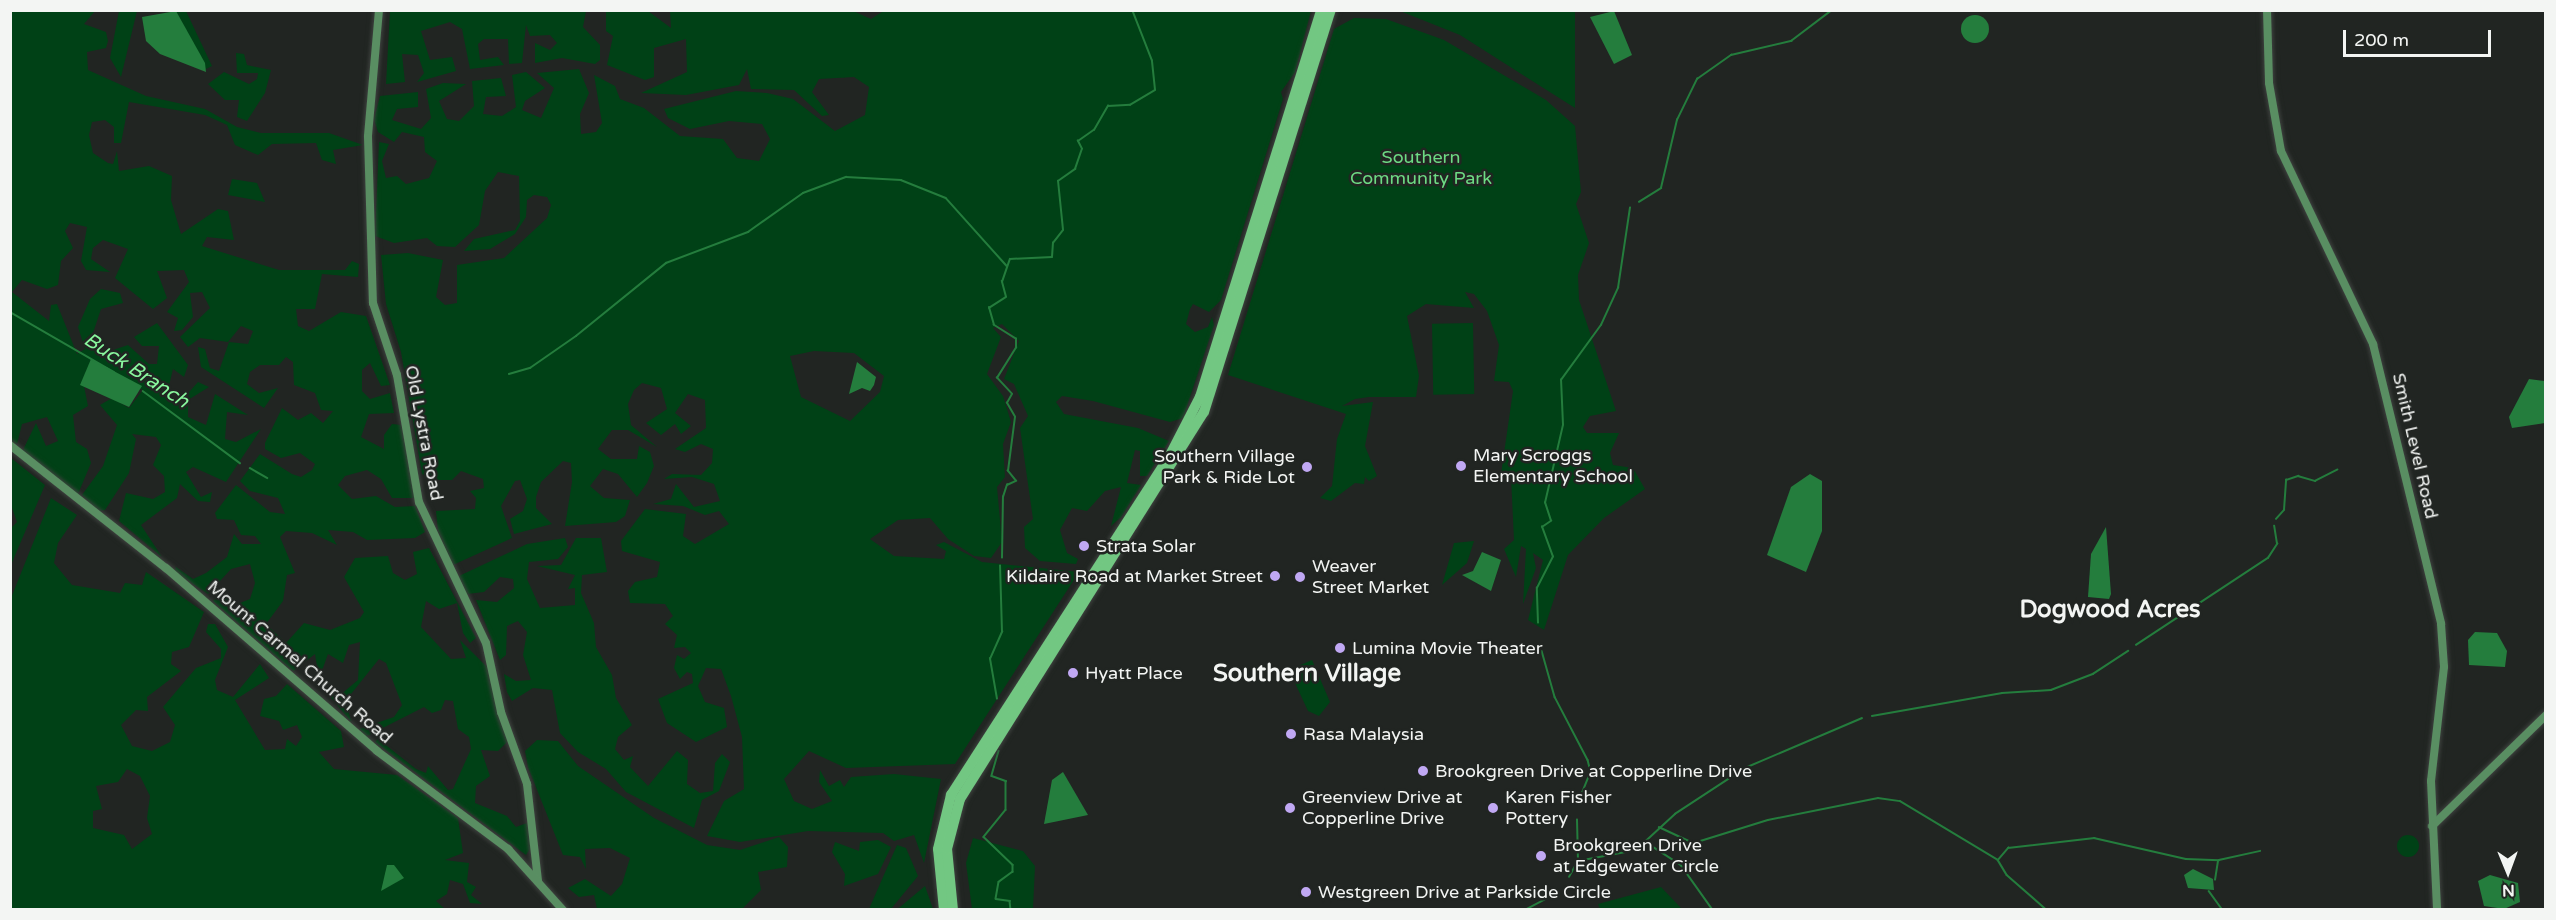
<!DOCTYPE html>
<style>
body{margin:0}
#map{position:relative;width:2556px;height:920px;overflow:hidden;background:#212522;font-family:"Varela Round",sans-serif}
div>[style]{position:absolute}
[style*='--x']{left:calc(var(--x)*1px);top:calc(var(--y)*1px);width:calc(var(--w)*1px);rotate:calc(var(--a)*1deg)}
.green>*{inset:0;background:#004116;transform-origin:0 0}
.round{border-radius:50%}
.water>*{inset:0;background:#247d3d}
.stream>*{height:1.5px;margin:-0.75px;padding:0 0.75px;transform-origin:0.75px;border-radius:0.75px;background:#247d3d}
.roads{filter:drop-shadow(0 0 2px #3e423f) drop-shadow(0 0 2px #3e423f)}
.secondary>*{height:8px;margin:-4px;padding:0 4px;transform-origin:4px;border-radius:4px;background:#598e62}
.highway>*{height:10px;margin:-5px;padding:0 5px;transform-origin:5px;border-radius:5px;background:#72c782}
.dots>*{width:16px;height:16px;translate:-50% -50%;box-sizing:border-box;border:3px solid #212522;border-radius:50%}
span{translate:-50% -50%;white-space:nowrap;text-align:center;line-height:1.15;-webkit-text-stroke:5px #212522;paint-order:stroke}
.park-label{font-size:18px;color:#6ddb84}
.street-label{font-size:18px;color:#f3f5f3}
.poi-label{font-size:18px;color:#f3f5f3}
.left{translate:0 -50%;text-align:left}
.right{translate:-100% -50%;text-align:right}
.water-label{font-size:20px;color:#89f79e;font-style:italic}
.district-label{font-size:24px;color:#f3f5f3;font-weight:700}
.frame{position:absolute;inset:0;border:12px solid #f3f5f3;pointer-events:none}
.north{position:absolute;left:2478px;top:842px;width:60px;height:60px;-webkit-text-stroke:4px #212522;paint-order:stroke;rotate:179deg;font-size:16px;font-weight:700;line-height:24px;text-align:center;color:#f3f5f3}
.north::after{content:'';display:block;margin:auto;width:21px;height:27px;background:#f3f5f3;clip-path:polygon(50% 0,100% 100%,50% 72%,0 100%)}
.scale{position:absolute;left:2343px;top:30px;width:148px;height:27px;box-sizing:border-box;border:3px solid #f3f5f3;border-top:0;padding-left:8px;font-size:18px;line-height:21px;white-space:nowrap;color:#f3f5f3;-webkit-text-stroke:4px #212522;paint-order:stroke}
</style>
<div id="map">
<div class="green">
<div style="clip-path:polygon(evenodd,851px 10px,871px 19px,885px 10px,1311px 11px,1295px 72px,1281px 92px,1283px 99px,1221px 300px,1209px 312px,1193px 304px,1190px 309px,1186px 324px,1195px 332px,1208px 327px,1212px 317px,1214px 325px,1183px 418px,1170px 422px,1093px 401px,1062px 396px,1056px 402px,1064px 414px,1138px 428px,1169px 441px,1147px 476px,1140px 476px,1140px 451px,1135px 450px,1127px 483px,1141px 485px,1121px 517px,1111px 526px,1121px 487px,1105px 491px,1087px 511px,1072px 508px,1060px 530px,1067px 553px,1078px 559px,1076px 564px,1040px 561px,1025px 548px,1024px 527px,1033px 519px,1020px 428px,1028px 416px,1014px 384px,1004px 379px,1019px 341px,1002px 324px,993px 328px,1001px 337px,987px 374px,1003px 396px,1011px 422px,1003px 444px,1005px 477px,997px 487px,1002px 542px,991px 558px,974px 556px,948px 539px,930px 518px,898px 520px,870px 539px,894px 556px,944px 559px,946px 551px,936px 545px,944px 542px,982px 562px,1079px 572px,955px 764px,846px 768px,809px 751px,784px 779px,794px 801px,812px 809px,832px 801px,819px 782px,820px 770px,829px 786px,840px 780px,844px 787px,851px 777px,894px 774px,941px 779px,924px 863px,914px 835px,894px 841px,883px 833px,808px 831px,740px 842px,707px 836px,724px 801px,744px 789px,742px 737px,731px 696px,721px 669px,706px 668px,698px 686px,705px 702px,724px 708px,727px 727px,696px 742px,667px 723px,658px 699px,693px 683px,692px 674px,687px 672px,680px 679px,674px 668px,677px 655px,684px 659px,691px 653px,685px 647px,674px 648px,677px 635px,665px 624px,673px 616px,665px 604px,630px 603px,628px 591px,635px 582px,657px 577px,660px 562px,622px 551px,621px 541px,645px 509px,686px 514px,683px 536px,695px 544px,729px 524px,719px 511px,705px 515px,683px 506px,653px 504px,671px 499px,676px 484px,694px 507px,720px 501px,714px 484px,692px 477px,664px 479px,672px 474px,701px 475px,712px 463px,713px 449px,701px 444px,685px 452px,675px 449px,706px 428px,705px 400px,688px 394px,675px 413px,691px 426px,681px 434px,675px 424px,661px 435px,646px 423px,667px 409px,661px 388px,642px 383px,634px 390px,628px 404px,631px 425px,657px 447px,628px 430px,612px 430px,598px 449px,611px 459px,637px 459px,639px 446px,650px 452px,654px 466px,647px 483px,637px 497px,618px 474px,603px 469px,590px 486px,604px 498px,630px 500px,625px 516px,616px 522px,565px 526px,572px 482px,571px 463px,563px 461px,541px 482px,536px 497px,536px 508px,552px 524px,514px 534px,510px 519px,523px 511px,527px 499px,520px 480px,515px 481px,501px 506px,512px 538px,453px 565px,438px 531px,436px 511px,475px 509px,476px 498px,470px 491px,484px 488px,483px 479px,461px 471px,452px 480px,433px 480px,422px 474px,401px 352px,386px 304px,381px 255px,408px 253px,443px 260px,436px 297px,445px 305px,457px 303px,457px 265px,504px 258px,547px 218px,551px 205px,547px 197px,534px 195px,527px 200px,526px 217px,515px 234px,490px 249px,464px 251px,474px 239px,515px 230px,520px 221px,519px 176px,498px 172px,485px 191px,479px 225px,455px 247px,437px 246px,427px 238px,394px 243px,375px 236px,379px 142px,389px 144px,382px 161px,386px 178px,397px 176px,406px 184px,429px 178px,437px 161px,425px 152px,424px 137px,402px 132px,394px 142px,378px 132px,374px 119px,380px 96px,418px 92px,418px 107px,397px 109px,392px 120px,421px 129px,431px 118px,426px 89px,443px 83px,466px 84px,439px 101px,447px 119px,459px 121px,474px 106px,472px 81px,501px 78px,506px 96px,486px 97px,483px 114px,502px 116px,516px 107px,512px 75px,526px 72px,545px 88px,525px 101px,522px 110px,541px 118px,554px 88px,537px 73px,579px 69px,589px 93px,580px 114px,581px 134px,596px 132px,602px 123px,594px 75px,615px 86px,620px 99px,644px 108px,680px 136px,723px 139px,737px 158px,759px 161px,770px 139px,762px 124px,729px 121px,690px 129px,668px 118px,664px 109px,736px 91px,767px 93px,793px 99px,835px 131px,865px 115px,869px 87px,854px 77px,819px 79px,812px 92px,829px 115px,822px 116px,794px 90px,751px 89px,747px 69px,739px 85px,686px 95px,641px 93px,687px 72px,686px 39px,654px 48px,654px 77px,645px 80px,607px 65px,613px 36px,606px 31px,606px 11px,648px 11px,671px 28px,670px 11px,851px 10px,814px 351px,854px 353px,884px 376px,880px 392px,850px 421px,801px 397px,790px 356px,814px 351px)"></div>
<div style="clip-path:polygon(10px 11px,95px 11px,84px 24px,106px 32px,108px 41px,106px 48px,87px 52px,88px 70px,146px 96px,205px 109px,237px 127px,261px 133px,329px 133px,363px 145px,333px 150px,336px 164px,322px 160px,316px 143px,272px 144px,258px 155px,235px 145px,227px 125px,205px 115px,129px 102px,121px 143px,114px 143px,114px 127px,105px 120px,92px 122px,89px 135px,93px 153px,108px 163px,113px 164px,117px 151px,119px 171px,149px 166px,172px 176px,171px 200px,181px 234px,218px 209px,228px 211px,234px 240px,207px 237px,202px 246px,279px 270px,345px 270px,352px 261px,359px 264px,358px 277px,322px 274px,315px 309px,296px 309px,298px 326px,309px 331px,341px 312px,366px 316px,390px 385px,381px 386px,370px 363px,362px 370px,362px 391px,370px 399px,390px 393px,394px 413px,369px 414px,361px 437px,384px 449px,384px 435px,392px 424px,401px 425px,415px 498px,392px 498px,381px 479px,367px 470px,345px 476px,338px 485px,352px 499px,376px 496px,395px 507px,415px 506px,425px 532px,415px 538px,367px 540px,353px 532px,328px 530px,337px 545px,312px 533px,286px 531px,280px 537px,295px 573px,287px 575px,283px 601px,266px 624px,286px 643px,304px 623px,330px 630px,360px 618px,364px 612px,344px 577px,355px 558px,388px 556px,393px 573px,405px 580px,417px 574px,413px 552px,429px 548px,476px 638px,470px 643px,463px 633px,457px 603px,439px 609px,426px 601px,421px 627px,451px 659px,466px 658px,460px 640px,487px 667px,507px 742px,498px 751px,481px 750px,490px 776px,476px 786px,475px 803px,507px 816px,516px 827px,527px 823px,533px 844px,526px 855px,375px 742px,378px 739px,416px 769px,426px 773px,428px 766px,448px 790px,453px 789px,471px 749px,469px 737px,458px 729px,453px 701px,445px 700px,441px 710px,432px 713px,424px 707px,367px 736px,359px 729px,394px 717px,402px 705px,386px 663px,379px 659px,351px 694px,347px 708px,352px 723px,324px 689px,339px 696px,358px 680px,360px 642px,349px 645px,343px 663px,328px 654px,319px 679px,315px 654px,293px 671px,213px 601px,222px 594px,235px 605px,250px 599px,255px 583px,250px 564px,231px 569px,208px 594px,174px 571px,176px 567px,193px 579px,206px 573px,227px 557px,234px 534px,242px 544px,261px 544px,255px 536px,241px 535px,234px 520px,217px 519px,215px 513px,236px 485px,270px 512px,285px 514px,278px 498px,250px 491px,240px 481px,260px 454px,292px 474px,301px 477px,312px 470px,315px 464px,300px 453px,281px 458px,265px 449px,265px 443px,282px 408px,298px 420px,311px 413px,323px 423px,333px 411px,321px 410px,315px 393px,294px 385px,293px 362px,286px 357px,279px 365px,260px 365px,250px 372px,247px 384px,259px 393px,278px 388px,264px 408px,201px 367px,198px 347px,205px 349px,210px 368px,219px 371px,229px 342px,248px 344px,253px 331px,241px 326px,228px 342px,200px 338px,188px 347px,180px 337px,210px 308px,202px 292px,190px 293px,193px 317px,182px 330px,174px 331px,178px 318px,167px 312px,189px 282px,184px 270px,157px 271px,167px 298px,153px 309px,115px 278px,128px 249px,103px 240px,93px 248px,91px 259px,110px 272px,86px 270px,81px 261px,87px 227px,70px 223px,65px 231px,73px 248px,61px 261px,58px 285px,47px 289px,22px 280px,12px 292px,49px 321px,51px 305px,57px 304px,77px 354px,85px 349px,78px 327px,90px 299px,101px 289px,120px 293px,123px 303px,101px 309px,90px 342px,107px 352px,128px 345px,149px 364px,157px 364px,159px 346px,142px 346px,134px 337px,157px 323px,188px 365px,184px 377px,173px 369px,167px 394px,182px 400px,198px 382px,209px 387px,188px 400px,188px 417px,206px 425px,215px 394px,248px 415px,227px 412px,225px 439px,236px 442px,261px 429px,226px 482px,193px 467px,186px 472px,201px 497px,212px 492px,210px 502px,198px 501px,180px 484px,177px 498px,141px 525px,162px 557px,119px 521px,126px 493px,153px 499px,165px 492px,164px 476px,153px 465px,161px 445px,156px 437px,132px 434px,136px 439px,129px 473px,105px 510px,99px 511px,82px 495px,103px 466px,117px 425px,100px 405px,112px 398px,129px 408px,143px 390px,91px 360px,84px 386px,88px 406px,73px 415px,76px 442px,87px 449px,91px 463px,78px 494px,22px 452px,36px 423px,46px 446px,58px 441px,47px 417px,22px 424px,17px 444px,11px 441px)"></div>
<div style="clip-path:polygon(119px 11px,137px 11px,121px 77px,110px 58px)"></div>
<div style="clip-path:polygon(176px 11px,186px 11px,212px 66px,206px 69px)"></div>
<div style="clip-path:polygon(390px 11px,586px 11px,583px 27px,600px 45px,600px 60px,595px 64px,562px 58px,535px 63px,535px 43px,550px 50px,557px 43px,550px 35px,530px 36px,526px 25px,522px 63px,509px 64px,508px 39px,484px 39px,478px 44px,480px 60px,498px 57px,504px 65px,470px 69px,462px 29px,450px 22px,421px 31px,430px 60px,452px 57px,456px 71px,417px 82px,424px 73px,418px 55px,402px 54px,405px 82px,386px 84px)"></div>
<div style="clip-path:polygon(1400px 11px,1575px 11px,1575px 108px,1460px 35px)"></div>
<div style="clip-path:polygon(1354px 18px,1386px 19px,1444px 40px,1546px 100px,1575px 126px,1581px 192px,1576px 204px,1589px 243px,1578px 275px,1579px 300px,1616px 411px,1590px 416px,1583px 427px,1587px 433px,1619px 433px,1610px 453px,1613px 465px,1633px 468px,1645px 489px,1604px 518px,1568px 555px,1544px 630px,1528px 620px,1543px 560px,1533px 553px,1536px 568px,1523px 604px,1526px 549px,1521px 546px,1516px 577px,1504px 549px,1514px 540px,1511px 477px,1501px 474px,1513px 391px,1509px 382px,1494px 381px,1499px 345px,1487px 311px,1474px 294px,1465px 292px,1474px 308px,1426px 304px,1407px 316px,1419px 376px,1416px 397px,1369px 397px,1355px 399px,1342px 406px,1373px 402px,1365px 446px,1377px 476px,1369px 481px,1365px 477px,1364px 484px,1355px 483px,1331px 501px,1320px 498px,1332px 486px,1337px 439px,1346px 414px,1228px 375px,1334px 29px)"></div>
<div style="clip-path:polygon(236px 53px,244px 54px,247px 65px,271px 70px,265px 93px,247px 121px,237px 117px,239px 100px,225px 100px,208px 84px,224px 72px,249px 84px,257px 79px,258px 73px,237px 73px)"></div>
<div style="clip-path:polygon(232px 179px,257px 183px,265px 202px,228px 195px)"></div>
<div style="left:1473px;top:323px;width:71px;height:41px;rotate:89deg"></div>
<div style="clip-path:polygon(11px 458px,45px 485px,11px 565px,11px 528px,17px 522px,11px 505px)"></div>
<div style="clip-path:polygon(evenodd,51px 498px,77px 515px,58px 543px,54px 563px,72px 585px,120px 593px,125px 583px,142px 585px,146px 572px,204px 612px,189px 647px,172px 652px,171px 664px,181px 671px,147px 697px,148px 711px,136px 710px,121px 725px,132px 746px,152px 751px,170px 742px,175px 725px,163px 707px,196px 668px,221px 658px,221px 649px,206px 632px,208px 624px,215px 624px,228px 647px,215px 680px,217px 690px,233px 697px,260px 664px,269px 678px,235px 700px,265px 750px,285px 749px,287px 739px,296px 746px,302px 737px,297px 725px,283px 730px,279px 721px,260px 716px,264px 699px,276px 696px,287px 684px,341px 731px,344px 747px,319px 752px,334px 769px,397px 775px,458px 818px,463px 853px,445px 860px,469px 863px,467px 882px,476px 887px,471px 895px,482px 904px,470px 903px,463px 884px,450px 880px,447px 894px,436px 901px,445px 909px,11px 910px,11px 598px,51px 498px,127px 769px,140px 776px,150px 796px,147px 818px,152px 834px,132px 849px,124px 835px,93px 828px,93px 811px,102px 809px,96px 786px,118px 782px,127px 769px)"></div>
<div style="clip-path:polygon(565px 538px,568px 547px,558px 559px,529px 562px,527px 579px,540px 608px,575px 605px,575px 588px,568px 589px,575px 575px,537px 566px,561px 565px,576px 538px,601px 538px,607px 572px,582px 575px,581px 593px,594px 623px,596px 647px,612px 675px,616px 698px,632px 725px,618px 737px,615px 749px,624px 760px,633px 756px,630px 767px,648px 786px,677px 751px,688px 760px,687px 784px,700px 793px,713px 791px,715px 763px,722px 754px,730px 762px,719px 791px,702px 800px,694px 828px,626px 792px,606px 769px,578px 752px,560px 733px,552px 690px,533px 688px,512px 701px,507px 692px,504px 674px,516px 681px,531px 680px,523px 655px,527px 632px,518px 621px,507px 626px,506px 655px,500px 660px,476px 600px,497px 602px,514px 588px,513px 579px,500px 577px,484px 592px,467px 594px,459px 576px,527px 544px)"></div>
<div style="clip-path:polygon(1474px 541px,1467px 563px,1442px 585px,1454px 543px)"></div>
<div style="clip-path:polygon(1312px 660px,1330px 702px,1319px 716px,1308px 711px,1289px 670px)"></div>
<div style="clip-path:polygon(537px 740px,558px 741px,578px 766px,654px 818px,707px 845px,740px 850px,779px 837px,788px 847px,787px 867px,758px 872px,761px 890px,742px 909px,597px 909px,594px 895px,579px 897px,568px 888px,585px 879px,611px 896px,622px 884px,630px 858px,610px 848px,585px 849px,586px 869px,580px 857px,563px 855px,528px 767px,525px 751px)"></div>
<div class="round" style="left:2397px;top:835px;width:22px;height:22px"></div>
<div style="clip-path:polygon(973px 838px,1023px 851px,1035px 866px,1033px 909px,972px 909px,966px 863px)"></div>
<div style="clip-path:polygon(878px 840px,891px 847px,878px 874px,844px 886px,845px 874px,832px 852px,835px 842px,859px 851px,860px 842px)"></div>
<div style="clip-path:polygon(897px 845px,906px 848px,918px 876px,891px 909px,869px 909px)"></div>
<div style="clip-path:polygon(925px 886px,933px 909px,897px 909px,900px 907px)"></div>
<div style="clip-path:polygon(1661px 887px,1682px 909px,1600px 909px,1598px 904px)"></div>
</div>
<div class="water">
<div style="clip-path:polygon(176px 11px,205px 63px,206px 72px,160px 54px,146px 41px,142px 17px)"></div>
<div style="clip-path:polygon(1614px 11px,1632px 55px,1614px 64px,1590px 17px)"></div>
<div class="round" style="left:1961px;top:15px;width:28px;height:28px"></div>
<div style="clip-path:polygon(91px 359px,142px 386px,129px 407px,80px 385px)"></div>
<div style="clip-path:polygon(857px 362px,876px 377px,874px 385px,870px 391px,862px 388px,849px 394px)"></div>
<div style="clip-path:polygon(2529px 379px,2545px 381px,2545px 423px,2512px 428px,2509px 417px)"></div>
<div style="clip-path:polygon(1810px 474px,1822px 481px,1822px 531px,1806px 572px,1767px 555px,1791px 487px)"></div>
<div style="clip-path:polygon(2106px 527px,2111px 594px,2109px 599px,2088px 597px,2091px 554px)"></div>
<div style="clip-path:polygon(1482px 552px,1501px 560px,1491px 591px,1462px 575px,1473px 571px)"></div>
<div style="clip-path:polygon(2475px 632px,2497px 633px,2507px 651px,2505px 667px,2469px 665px,2468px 640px)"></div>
<div style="clip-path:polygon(1063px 772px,1088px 815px,1044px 824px,1052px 780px)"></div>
<div style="clip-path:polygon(387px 865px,394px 865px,404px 878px,381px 891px)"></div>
<div style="clip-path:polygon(2193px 869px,2213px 879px,2214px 890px,2188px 888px,2184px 875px)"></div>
<div style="clip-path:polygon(2490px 875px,2518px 883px,2520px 902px,2504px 909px,2484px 906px,2478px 881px)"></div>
</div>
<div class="stream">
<div style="--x:1639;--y:202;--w:26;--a:-32"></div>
<div style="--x:1661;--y:188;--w:70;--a:-76.8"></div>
<div style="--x:1677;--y:120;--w:46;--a:-64"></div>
<div style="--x:1697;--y:79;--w:42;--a:-35.2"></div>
<div style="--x:1731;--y:55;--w:62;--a:-13.1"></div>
<div style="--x:1791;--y:41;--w:51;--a:-37.1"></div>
<div style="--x:10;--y:312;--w:120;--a:30"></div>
<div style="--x:509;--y:374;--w:22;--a:-16"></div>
<div style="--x:530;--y:368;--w:56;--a:-34.8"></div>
<div style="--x:576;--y:336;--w:116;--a:-39"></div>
<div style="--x:666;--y:263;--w:88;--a:-20.7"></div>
<div style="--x:748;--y:232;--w:67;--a:-35.3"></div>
<div style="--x:803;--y:193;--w:46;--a:-20.4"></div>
<div style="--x:846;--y:177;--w:55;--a:3.1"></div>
<div style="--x:901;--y:180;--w:48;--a:21.8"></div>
<div style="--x:946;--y:198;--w:91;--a:48.1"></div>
<div style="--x:143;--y:391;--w:121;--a:36.6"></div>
<div style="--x:250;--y:468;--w:20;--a:30"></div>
<div style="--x:2276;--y:519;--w:12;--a:-48"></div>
<div style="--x:2284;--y:510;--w:30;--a:-86"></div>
<div style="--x:2286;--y:480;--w:13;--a:-18"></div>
<div style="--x:2298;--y:476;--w:18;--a:16"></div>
<div style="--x:2315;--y:481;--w:25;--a:-27"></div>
<div style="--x:1002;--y:558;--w:61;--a:-89.1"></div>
<div style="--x:1003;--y:497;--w:13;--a:-72"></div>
<div style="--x:1007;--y:485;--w:10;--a:-24"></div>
<div style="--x:1016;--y:481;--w:13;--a:-129"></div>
<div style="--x:1008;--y:471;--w:54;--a:-82.6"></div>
<div style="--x:1015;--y:417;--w:16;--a:-120"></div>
<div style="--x:1007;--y:403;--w:10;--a:-61"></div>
<div style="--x:1012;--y:394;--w:22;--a:-133"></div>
<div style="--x:997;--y:378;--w:36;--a:-58"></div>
<div style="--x:1016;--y:348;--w:9;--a:-90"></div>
<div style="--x:1016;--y:339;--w:26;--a:-148"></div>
<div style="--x:994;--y:325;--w:18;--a:-106"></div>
<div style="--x:989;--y:308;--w:20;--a:-33"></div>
<div style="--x:1006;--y:297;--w:16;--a:-105"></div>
<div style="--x:1002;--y:282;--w:24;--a:-71"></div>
<div style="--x:1010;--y:259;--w:42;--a:-2.7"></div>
<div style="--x:1052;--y:257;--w:14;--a:-86"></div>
<div style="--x:1053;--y:243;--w:16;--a:-52"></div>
<div style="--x:1063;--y:230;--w:49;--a:-95.8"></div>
<div style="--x:1058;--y:181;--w:21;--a:-35"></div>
<div style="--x:1075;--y:169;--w:21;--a:-71"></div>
<div style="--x:1082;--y:149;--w:9;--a:-117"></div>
<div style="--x:1078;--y:141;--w:19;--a:-35"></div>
<div style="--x:1094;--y:130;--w:28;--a:-60"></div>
<div style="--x:1108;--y:106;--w:22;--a:-3"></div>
<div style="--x:1130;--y:105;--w:29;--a:-31"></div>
<div style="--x:1155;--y:90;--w:29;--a:-96"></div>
<div style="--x:1152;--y:61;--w:55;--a:-111.4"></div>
<div style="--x:1538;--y:623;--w:35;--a:-92"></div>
<div style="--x:1537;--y:588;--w:35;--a:-63"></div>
<div style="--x:1553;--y:557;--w:32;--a:-110"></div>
<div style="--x:1542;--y:527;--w:11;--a:-34"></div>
<div style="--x:1551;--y:521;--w:19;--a:-108"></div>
<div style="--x:1545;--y:503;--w:80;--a:-77"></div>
<div style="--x:1563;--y:425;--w:45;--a:-92.5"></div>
<div style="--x:1561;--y:380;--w:68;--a:-54"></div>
<div style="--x:1601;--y:325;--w:41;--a:-65.3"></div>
<div style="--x:1618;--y:288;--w:81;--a:-81.5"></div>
<div style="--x:2136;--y:645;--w:158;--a:-33.4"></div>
<div style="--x:2268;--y:558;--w:17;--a:-57"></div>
<div style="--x:2277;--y:544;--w:18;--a:-99"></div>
<div style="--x:1542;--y:651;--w:48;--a:74.2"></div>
<div style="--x:1555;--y:697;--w:71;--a:62.4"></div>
<div style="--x:1588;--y:760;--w:12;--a:76"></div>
<div style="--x:1591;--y:772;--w:27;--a:112"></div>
<div style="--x:997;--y:699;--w:41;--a:-99.9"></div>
<div style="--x:990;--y:659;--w:30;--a:-66"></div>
<div style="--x:1002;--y:632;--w:66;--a:-91.7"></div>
<div style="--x:1872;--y:716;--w:132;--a:-10"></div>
<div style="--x:2002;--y:693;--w:49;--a:-3.5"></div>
<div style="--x:2051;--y:690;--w:45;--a:-20.9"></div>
<div style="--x:2093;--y:674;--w:42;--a:-33.3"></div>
<div style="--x:999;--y:751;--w:26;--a:106"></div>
<div style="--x:992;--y:776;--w:15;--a:20"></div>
<div style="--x:1006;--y:781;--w:29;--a:90"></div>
<div style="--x:1006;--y:810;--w:35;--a:129"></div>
<div style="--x:984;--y:837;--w:40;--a:44"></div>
<div style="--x:1013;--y:865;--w:7;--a:90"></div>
<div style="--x:1013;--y:872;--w:17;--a:144"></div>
<div style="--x:999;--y:882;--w:17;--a:100"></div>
<div style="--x:996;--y:899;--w:14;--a:8"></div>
<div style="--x:1010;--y:901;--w:9;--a:84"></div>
<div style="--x:1659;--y:827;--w:38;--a:25"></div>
<div style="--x:1694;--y:843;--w:77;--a:-17.3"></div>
<div style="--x:1768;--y:820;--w:112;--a:-11.3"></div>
<div style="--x:1878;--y:798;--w:22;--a:8"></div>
<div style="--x:1900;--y:801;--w:114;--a:31"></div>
<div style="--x:1998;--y:860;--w:17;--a:59"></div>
<div style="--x:2007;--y:875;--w:53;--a:41.2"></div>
<div style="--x:1647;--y:843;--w:40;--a:32.9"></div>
<div style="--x:1681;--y:865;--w:55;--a:54.6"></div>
<div style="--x:1998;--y:860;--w:16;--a:-50"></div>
<div style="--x:2008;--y:848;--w:87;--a:-6.6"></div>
<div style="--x:2094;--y:838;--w:94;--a:12.9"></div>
<div style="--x:2186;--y:859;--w:33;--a:2"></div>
<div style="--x:2219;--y:860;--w:42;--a:-12.4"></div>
<div style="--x:1578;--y:861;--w:59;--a:-10.7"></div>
<div style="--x:1636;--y:850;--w:53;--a:-42.7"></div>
<div style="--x:1675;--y:814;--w:84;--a:-33.3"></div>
<div style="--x:1745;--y:768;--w:127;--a:-23.1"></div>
<div style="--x:1569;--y:877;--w:18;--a:-61"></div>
<div style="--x:1578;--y:861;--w:41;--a:-91.4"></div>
<div style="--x:2215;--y:880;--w:19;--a:-81"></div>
<div style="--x:2209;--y:891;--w:24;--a:54"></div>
<div style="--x:1525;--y:910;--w:27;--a:-28"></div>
</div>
<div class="roads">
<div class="secondary">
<div style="--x:379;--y:10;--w:127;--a:95"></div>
<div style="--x:368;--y:137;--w:166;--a:88.3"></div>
<div style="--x:373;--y:303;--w:76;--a:71.6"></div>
<div style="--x:397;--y:375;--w:129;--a:80.2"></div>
<div style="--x:419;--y:502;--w:156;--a:64.6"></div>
<div style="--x:486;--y:643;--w:71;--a:77.7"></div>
<div style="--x:501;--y:712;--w:77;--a:70.1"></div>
<div style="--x:527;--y:784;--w:98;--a:83.5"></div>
<div style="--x:2267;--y:10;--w:73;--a:88.4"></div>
<div style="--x:2269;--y:83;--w:69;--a:80"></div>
<div style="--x:2281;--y:151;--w:214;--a:64.5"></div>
<div style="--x:2373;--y:344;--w:288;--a:76.3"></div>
<div style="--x:2441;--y:624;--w:43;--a:86"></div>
<div style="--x:2444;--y:667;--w:115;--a:96.5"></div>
<div style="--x:2431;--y:781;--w:129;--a:87.3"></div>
<div style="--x:10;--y:445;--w:199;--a:38.3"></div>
<div style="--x:166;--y:568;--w:279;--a:40.9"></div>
<div style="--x:377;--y:751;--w:164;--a:36.8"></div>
<div style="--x:508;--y:849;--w:82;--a:48"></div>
<div style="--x:2432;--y:826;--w:159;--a:-44.2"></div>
</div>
<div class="highway">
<div style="--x:944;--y:910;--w:61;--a:-95.6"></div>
<div style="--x:938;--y:849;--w:56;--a:-76.5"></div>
<div style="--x:951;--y:795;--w:404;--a:-57.2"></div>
<div style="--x:1170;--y:455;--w:65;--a:-62.7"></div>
<div style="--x:1200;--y:397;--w:405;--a:-72.6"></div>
<div style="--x:953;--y:910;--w:61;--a:-95.6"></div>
<div style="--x:947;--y:849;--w:52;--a:-75.4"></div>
<div style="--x:960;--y:799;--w:457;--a:-57.8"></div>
<div style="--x:1204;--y:412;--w:422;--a:-72.5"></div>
</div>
</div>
<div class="dots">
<div style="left:1461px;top:466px;background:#c0a8f3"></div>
<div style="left:1307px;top:467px;background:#c0a8f3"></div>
<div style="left:1084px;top:546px;background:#c0a8f3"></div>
<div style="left:1275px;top:576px;background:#c0a8f3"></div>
<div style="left:1300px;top:577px;background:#c0a8f3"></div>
<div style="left:1340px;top:648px;background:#c0a8f3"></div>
<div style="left:1073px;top:673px;background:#c0a8f3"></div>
<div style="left:1291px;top:734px;background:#c0a8f3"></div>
<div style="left:1423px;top:771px;background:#c0a8f3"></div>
<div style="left:1290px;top:808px;background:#c0a8f3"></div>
<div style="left:1493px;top:808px;background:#c0a8f3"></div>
<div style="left:1541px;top:856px;background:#c0a8f3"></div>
<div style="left:1306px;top:892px;background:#c0a8f3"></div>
</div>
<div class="park-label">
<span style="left:1421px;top:168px">Southern<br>Community Park</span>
</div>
<div class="street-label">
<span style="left:424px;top:433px;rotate:79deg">Old Lystra Road</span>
<span style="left:2415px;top:446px;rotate:77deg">Smith Level Road</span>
<span style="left:300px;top:662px;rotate:41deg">Mount Carmel Church Road</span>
</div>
<div class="poi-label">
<span class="left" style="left:1473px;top:466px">Mary Scroggs<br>Elementary School</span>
<span class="right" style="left:1295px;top:467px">Southern Village<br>Park &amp; Ride Lot</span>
<span class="left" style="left:1096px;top:546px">Strata Solar</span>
<span class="left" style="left:1312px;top:577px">Weaver<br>Street Market</span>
<span class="right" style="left:1263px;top:576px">Kildaire Road at Market Street</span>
<span class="left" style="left:1352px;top:648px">Lumina Movie Theater</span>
<span class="left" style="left:1085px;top:673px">Hyatt Place</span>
<span class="left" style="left:1303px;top:734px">Rasa Malaysia</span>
<span class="left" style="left:1435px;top:771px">Brookgreen Drive at Copperline Drive</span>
<span class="left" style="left:1302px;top:808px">Greenview Drive at<br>Copperline Drive</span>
<span class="left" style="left:1505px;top:808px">Karen Fisher<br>Pottery</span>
<span class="left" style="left:1553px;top:856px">Brookgreen Drive<br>at Edgewater Circle</span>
<span class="left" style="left:1318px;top:892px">Westgreen Drive at Parkside Circle</span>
</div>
<div class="water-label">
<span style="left:136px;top:371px;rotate:33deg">Buck Branch</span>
</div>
<div class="district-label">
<span style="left:2110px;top:610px">Dogwood Acres</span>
<span style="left:1307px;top:674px">Southern Village</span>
</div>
<div class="frame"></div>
<div class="north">N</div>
<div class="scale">200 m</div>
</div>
